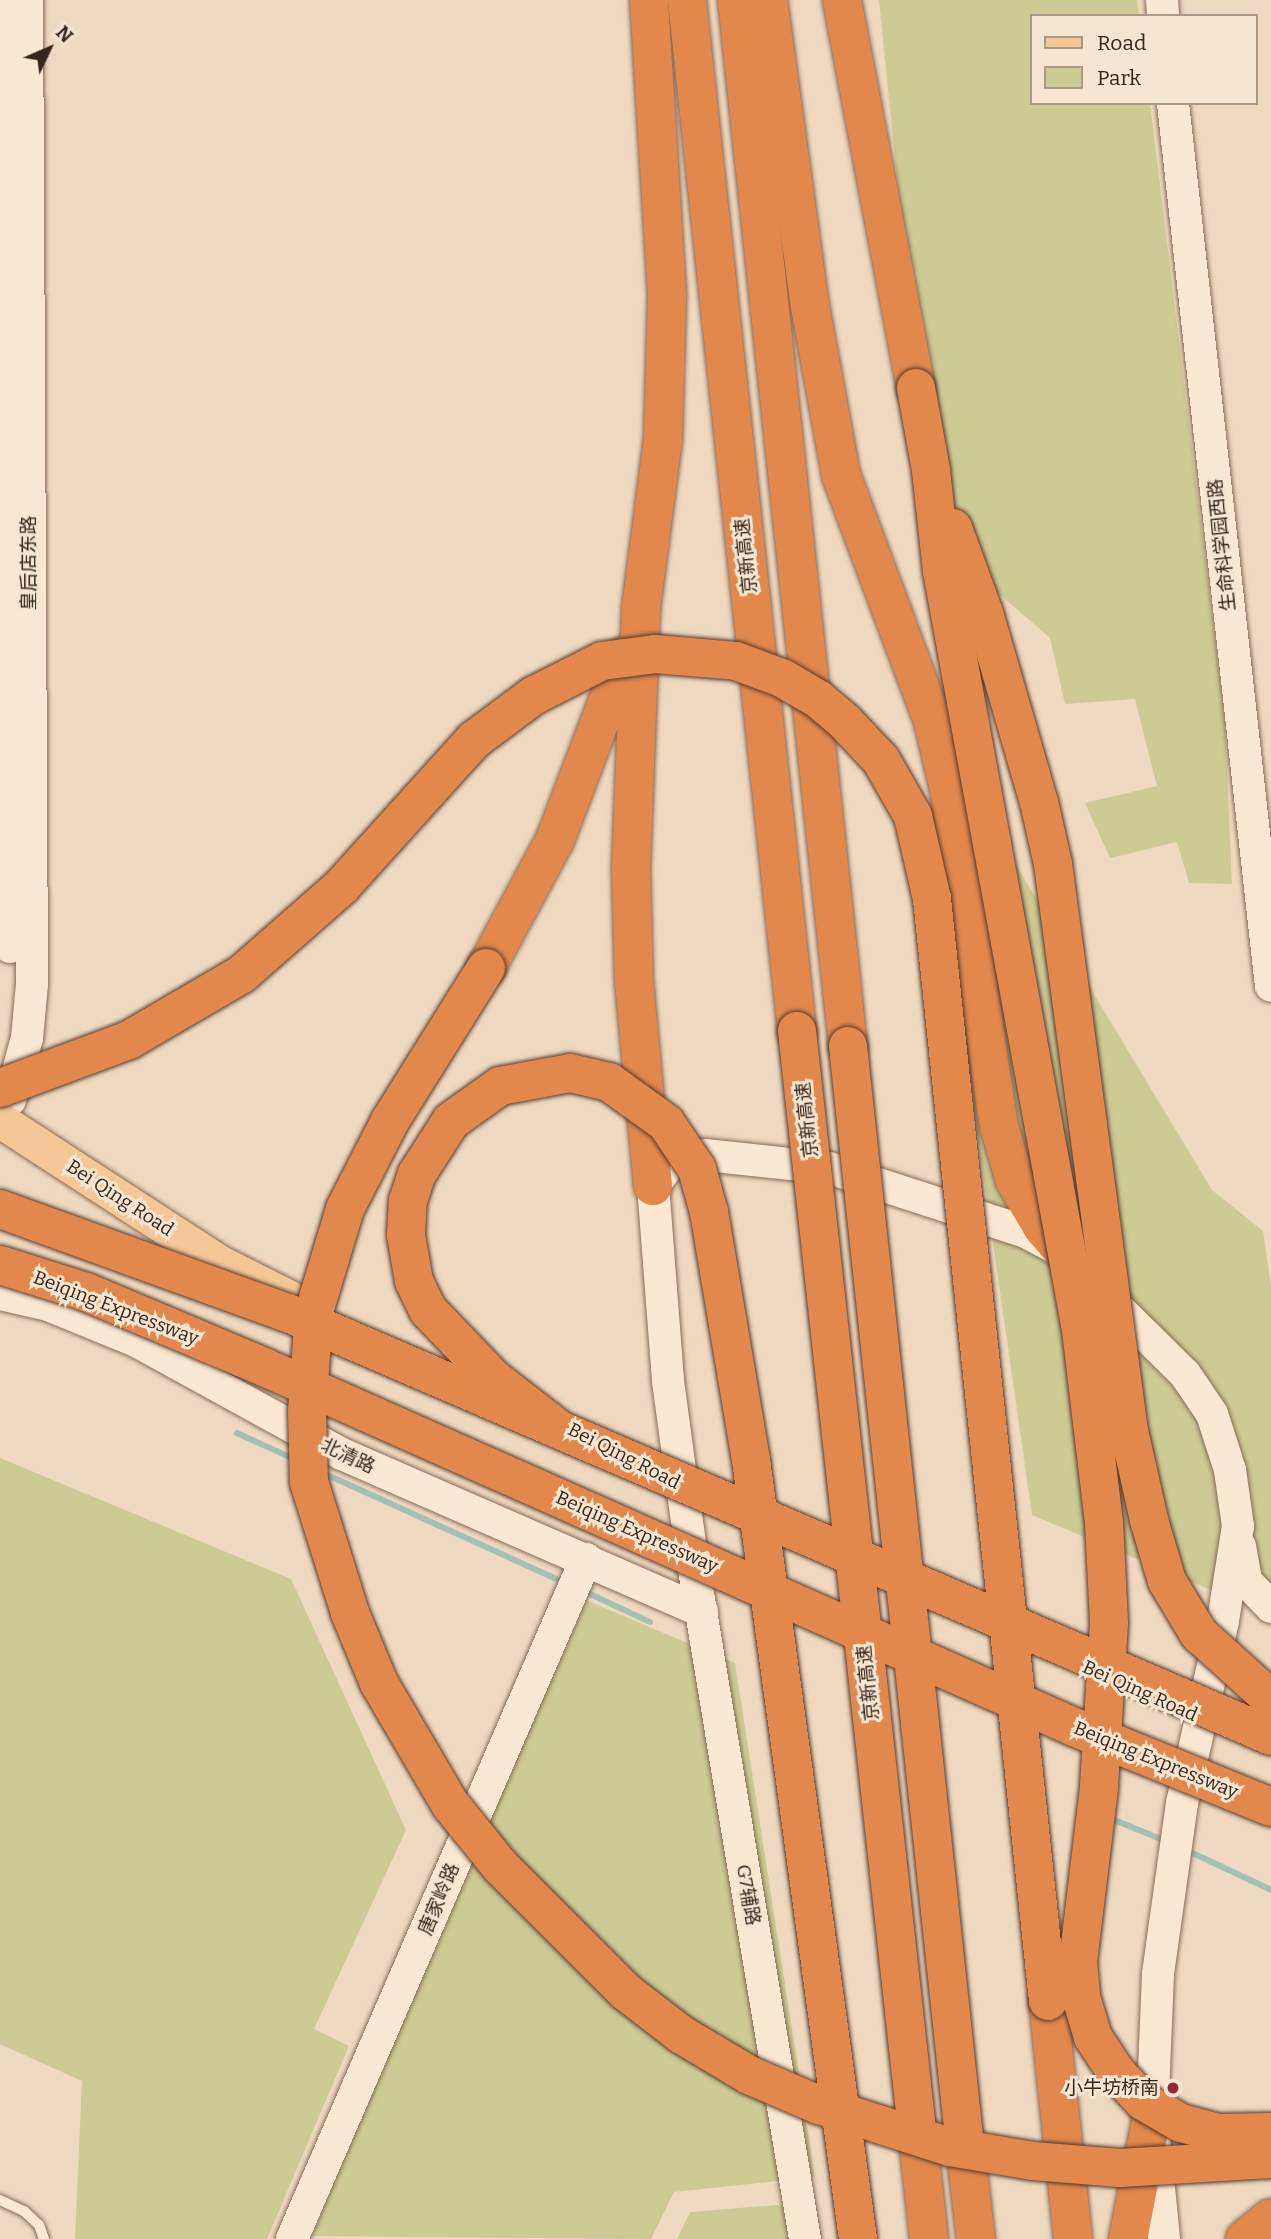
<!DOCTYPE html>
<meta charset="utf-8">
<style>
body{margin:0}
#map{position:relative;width:1271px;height:2239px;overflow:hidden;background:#efd9c0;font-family:Bitter,"Noto Sans SC",serif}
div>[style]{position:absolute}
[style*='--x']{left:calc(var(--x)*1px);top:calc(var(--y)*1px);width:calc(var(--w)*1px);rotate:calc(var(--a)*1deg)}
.green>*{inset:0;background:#cdcb94}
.stream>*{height:6px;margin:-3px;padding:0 3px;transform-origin:3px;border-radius:3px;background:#a3c1b3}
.roads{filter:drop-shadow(0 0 2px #896a57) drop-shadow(0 0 2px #896a57)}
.lane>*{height:10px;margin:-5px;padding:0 5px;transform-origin:5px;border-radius:5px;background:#fae8d3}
.secondary>*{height:32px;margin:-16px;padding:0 16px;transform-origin:16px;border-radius:16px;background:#fae8d3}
.primary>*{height:35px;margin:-17.5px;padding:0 17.5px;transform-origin:17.5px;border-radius:17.5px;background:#f4c796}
.highway>*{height:38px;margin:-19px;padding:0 19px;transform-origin:19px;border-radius:19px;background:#e2884d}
.bridges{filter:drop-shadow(0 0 2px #56392c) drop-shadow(0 0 2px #56392c)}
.highway-bridge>*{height:38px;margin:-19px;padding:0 19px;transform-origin:19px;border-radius:19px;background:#e2884d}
.dots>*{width:19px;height:19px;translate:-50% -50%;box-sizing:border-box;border:4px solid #f6e5d0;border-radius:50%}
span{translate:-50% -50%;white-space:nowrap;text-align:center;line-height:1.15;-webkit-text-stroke:6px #f6e5d0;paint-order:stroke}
.street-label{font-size:19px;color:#38251c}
.poi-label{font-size:19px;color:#38251c}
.right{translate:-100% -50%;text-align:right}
.legend{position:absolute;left:1030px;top:14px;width:228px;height:91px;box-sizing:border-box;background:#f6e5d0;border:2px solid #aa9888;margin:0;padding:9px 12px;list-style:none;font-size:21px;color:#38251c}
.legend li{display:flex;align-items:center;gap:14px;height:35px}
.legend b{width:35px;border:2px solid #aa9888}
.north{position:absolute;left:14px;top:14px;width:70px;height:70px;-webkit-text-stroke:5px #f6e5d0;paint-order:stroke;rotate:46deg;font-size:19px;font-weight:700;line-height:28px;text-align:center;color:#38251c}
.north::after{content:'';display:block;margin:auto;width:24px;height:32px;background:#38251c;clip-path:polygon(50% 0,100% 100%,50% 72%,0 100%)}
</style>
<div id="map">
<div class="green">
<div style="clip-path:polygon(879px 0,1137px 0,1139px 16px,1031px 16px,1031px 103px,1150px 103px,1225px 722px,1232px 884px,1189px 883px,1177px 842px,1110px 858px,1085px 803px,1157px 786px,1135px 699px,1065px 704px,1050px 638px,957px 557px,902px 229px)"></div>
<div style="clip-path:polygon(990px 822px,1212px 1190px,1263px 1231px,1271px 1285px,1271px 1615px,1032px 1515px,934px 830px)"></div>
<div style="clip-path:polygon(0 1458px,291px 1579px,406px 1830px,314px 2029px,349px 2046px,267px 2239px,75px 2239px,82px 2081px,0 2044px)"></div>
<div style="clip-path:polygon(581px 1598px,735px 1663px,815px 2177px,674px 2192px,651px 2239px,312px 2236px,378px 2070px)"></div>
<div style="clip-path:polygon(815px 2202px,818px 2239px,677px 2239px,690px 2212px)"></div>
</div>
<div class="stream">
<div style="--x:237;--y:1433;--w:63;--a:24.5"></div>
<div style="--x:323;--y:1473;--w:257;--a:24.4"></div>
<div style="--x:590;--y:1594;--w:66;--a:25"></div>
<div style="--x:1107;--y:1817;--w:66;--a:22.3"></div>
<div style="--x:1184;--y:1849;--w:96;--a:25.2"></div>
</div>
<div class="roads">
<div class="lane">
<div style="--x:0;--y:2200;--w:26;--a:25"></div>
<div style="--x:24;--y:2211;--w:21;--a:43"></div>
<div style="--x:39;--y:2225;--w:15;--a:70"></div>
</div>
<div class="secondary">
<div style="--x:2;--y:0;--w:947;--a:89.52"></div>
<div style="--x:1162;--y:0;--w:16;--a:86"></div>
<div style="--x:1173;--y:103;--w:888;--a:83.67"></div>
<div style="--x:10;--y:1100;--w:64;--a:-74.7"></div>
<div style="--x:27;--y:1038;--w:54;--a:-84.7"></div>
<div style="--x:32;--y:984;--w:984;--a:-90.29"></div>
<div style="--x:1102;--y:1292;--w:117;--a:44.7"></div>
<div style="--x:1185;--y:1374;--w:48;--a:56"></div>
<div style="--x:1212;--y:1414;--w:59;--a:72.2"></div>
<div style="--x:1230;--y:1470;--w:57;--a:81.9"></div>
<div style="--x:1238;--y:1526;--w:96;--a:99"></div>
<div style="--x:1223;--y:1621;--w:187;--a:102.7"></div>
<div style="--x:1182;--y:1803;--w:173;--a:98"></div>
<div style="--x:1158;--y:1974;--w:142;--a:92.4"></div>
<div style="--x:1152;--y:2116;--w:124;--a:84.4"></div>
<div style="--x:0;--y:1294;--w:49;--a:12.9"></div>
<div style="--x:48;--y:1305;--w:97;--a:22.3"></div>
<div style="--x:138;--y:1342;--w:233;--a:28.8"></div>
<div style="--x:342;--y:1454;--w:393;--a:23.6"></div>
<div style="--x:1240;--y:1546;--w:36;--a:80"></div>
<div style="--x:1246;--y:1581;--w:36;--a:46"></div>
<div style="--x:292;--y:2239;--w:741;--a:-66.62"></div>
<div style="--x:805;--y:2239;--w:697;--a:-99.41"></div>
<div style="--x:691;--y:1551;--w:173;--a:-97.7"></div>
<div style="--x:668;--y:1380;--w:195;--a:-94.4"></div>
<div style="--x:653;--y:1186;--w:29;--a:-52"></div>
<div style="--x:671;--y:1163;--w:35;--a:-13"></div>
<div style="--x:705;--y:1155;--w:125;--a:6"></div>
<div style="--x:829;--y:1168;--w:207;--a:18"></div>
<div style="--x:1026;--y:1232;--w:40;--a:28"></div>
</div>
<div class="primary">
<div style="--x:0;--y:1120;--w:265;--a:33"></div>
<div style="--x:222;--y:1264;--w:85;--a:26.6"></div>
</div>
<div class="highway">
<div style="--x:649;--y:0;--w:297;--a:86.5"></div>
<div style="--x:667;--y:296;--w:143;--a:91.6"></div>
<div style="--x:663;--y:439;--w:170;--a:97.4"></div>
<div style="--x:641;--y:608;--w:261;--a:92.2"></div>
<div style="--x:631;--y:869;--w:112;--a:88.5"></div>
<div style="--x:634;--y:981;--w:206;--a:84.7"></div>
<div style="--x:687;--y:0;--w:1037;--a:83.91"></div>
<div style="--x:737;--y:0;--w:1052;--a:83.94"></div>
<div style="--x:768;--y:0;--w:309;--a:82.2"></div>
<div style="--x:810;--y:306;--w:172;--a:79.6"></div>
<div style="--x:841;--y:475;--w:263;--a:69.5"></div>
<div style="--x:933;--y:721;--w:70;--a:76.8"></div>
<div style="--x:949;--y:789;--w:341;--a:81.6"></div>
<div style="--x:999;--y:1126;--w:57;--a:73.8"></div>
<div style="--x:1015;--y:1181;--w:55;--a:59.2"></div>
<div style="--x:1043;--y:1228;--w:33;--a:49"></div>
<div style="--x:842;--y:0;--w:395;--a:79.2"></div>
<div style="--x:486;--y:968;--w:145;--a:-61.7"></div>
<div style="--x:555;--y:840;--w:197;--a:-69.2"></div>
<div style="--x:1048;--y:2001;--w:239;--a:84"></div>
<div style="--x:917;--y:2130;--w:110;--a:83.7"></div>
<div style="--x:965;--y:2146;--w:94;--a:83.3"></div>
<div style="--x:1128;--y:2239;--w:125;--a:-79"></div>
<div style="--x:1245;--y:2239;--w:33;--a:-39"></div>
</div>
</div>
<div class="bridges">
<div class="highway-bridge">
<div style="--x:916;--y:388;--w:83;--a:79.6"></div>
<div style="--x:931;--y:470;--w:102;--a:83.8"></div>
<div style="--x:942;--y:571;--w:772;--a:79.62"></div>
<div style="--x:1081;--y:1330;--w:194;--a:83.2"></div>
<div style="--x:1104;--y:1523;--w:100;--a:87.1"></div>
<div style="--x:1109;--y:1623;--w:165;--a:93.5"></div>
<div style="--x:1099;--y:1788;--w:174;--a:96.9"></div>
<div style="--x:1078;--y:1961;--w:36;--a:85"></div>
<div style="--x:1081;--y:1997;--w:42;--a:73.3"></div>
<div style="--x:1093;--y:2037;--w:42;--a:56.7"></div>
<div style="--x:1116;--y:2072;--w:40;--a:47"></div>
<div style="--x:1143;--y:2101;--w:44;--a:30.1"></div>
<div style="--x:1181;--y:2123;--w:38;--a:15"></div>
<div style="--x:1218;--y:2133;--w:53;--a:-1.1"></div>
<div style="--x:953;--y:528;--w:90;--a:70"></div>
<div style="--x:984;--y:613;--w:197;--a:73.8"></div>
<div style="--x:1039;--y:802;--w:64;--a:77.3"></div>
<div style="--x:1053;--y:864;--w:572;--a:82.37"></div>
<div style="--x:1129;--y:1431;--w:91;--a:77.3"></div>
<div style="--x:1149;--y:1520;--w:64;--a:73.6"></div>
<div style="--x:1167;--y:1581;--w:62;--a:58.9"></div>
<div style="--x:1199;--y:1634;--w:97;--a:42.1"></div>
<div style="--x:486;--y:968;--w:181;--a:122.1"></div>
<div style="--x:390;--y:1121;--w:99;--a:117.1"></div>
<div style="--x:345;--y:1209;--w:108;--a:106.8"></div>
<div style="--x:314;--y:1312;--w:99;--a:94"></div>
<div style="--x:307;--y:1411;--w:71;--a:88.4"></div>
<div style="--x:309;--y:1482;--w:137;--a:72.6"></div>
<div style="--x:350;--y:1613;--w:76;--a:67.5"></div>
<div style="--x:379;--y:1683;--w:140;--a:59.6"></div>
<div style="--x:450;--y:1804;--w:80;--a:51.1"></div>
<div style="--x:500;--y:1866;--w:178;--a:45"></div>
<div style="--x:626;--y:1992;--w:71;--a:37.5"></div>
<div style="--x:682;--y:2035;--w:78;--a:30.8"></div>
<div style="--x:749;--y:2075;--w:76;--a:23.2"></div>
<div style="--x:819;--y:2105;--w:138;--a:17.8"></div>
<div style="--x:950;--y:2147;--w:84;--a:9.6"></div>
<div style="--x:1033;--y:2161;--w:87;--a:4.6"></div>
<div style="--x:1120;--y:2168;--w:151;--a:-3.4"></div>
<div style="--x:797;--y:1031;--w:1106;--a:83.77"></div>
<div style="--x:848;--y:1046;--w:1106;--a:83.93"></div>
<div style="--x:0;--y:1088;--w:138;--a:-20.4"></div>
<div style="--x:129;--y:1040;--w:131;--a:-30.3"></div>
<div style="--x:242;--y:974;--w:133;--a:-41.3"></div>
<div style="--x:342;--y:886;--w:197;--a:-47.9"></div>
<div style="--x:474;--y:740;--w:74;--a:-36.7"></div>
<div style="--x:533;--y:696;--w:77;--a:-26.9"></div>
<div style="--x:602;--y:661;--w:53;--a:-7.5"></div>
<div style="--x:655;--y:654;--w:81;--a:4.9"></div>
<div style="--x:736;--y:661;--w:49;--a:20.3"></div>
<div style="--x:782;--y:678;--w:42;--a:30.3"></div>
<div style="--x:818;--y:699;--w:35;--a:40"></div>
<div style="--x:845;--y:722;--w:52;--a:46.5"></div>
<div style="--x:881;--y:760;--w:64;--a:60.3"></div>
<div style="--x:913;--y:816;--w:85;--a:77.1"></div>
<div style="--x:932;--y:899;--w:1108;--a:83.99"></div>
<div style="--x:0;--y:1209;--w:306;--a:19.9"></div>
<div style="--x:288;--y:1313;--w:1070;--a:23.28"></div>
<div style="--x:0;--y:1265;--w:90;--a:17.4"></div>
<div style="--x:86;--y:1292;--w:193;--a:22.8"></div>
<div style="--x:264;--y:1367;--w:886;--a:23.96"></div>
<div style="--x:1074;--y:1727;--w:213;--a:22.1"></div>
<div style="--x:560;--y:1430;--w:85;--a:-142.2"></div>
<div style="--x:493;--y:1378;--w:94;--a:-133.7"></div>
<div style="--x:428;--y:1310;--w:32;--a:-116"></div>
<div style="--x:414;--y:1281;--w:47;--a:-99.9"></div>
<div style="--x:406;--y:1235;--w:34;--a:-87"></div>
<div style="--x:408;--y:1201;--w:28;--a:-72"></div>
<div style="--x:417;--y:1174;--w:63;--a:-57.3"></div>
<div style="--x:451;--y:1121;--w:60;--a:-35.5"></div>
<div style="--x:500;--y:1086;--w:71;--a:-10.5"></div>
<div style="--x:570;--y:1073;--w:40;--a:13"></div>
<div style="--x:609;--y:1082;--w:70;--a:35.7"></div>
<div style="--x:666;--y:1123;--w:55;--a:56"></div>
<div style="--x:697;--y:1169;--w:45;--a:74.4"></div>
<div style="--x:709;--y:1212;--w:252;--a:80.4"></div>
<div style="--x:751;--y:1460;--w:786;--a:82.18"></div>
</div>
</div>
<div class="dots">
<div style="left:1173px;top:2088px;background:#9a2539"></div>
</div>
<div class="street-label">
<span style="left:1222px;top:545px;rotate:-96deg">生命科学园西路</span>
<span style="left:746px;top:556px;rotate:-96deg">京新高速</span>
<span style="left:29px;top:563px;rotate:-90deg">皇后店东路</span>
<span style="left:807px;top:1120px;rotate:-96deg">京新高速</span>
<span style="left:120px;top:1198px;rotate:33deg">Bei Qing Road</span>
<span style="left:116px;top:1308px;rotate:21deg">Beiqing Expressway</span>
<span style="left:348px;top:1456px;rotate:25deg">北清路</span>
<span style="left:624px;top:1456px;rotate:27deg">Bei Qing Road</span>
<span style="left:637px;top:1532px;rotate:24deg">Beiqing Expressway</span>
<span style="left:868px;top:1683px;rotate:-96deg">京新高速</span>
<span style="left:1140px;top:1691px;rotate:24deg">Bei Qing Road</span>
<span style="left:1156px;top:1760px;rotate:22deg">Beiqing Expressway</span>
<span style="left:748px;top:1895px;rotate:80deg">G7辅路</span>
<span style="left:439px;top:1899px;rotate:-67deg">唐家岭路</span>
</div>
<div class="poi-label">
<span class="right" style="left:1159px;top:2088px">小牛坊桥南</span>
</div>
<ul class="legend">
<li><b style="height:9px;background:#f4c796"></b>Road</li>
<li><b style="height:19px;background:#cdcb94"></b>Park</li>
</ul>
<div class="north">N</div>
</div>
